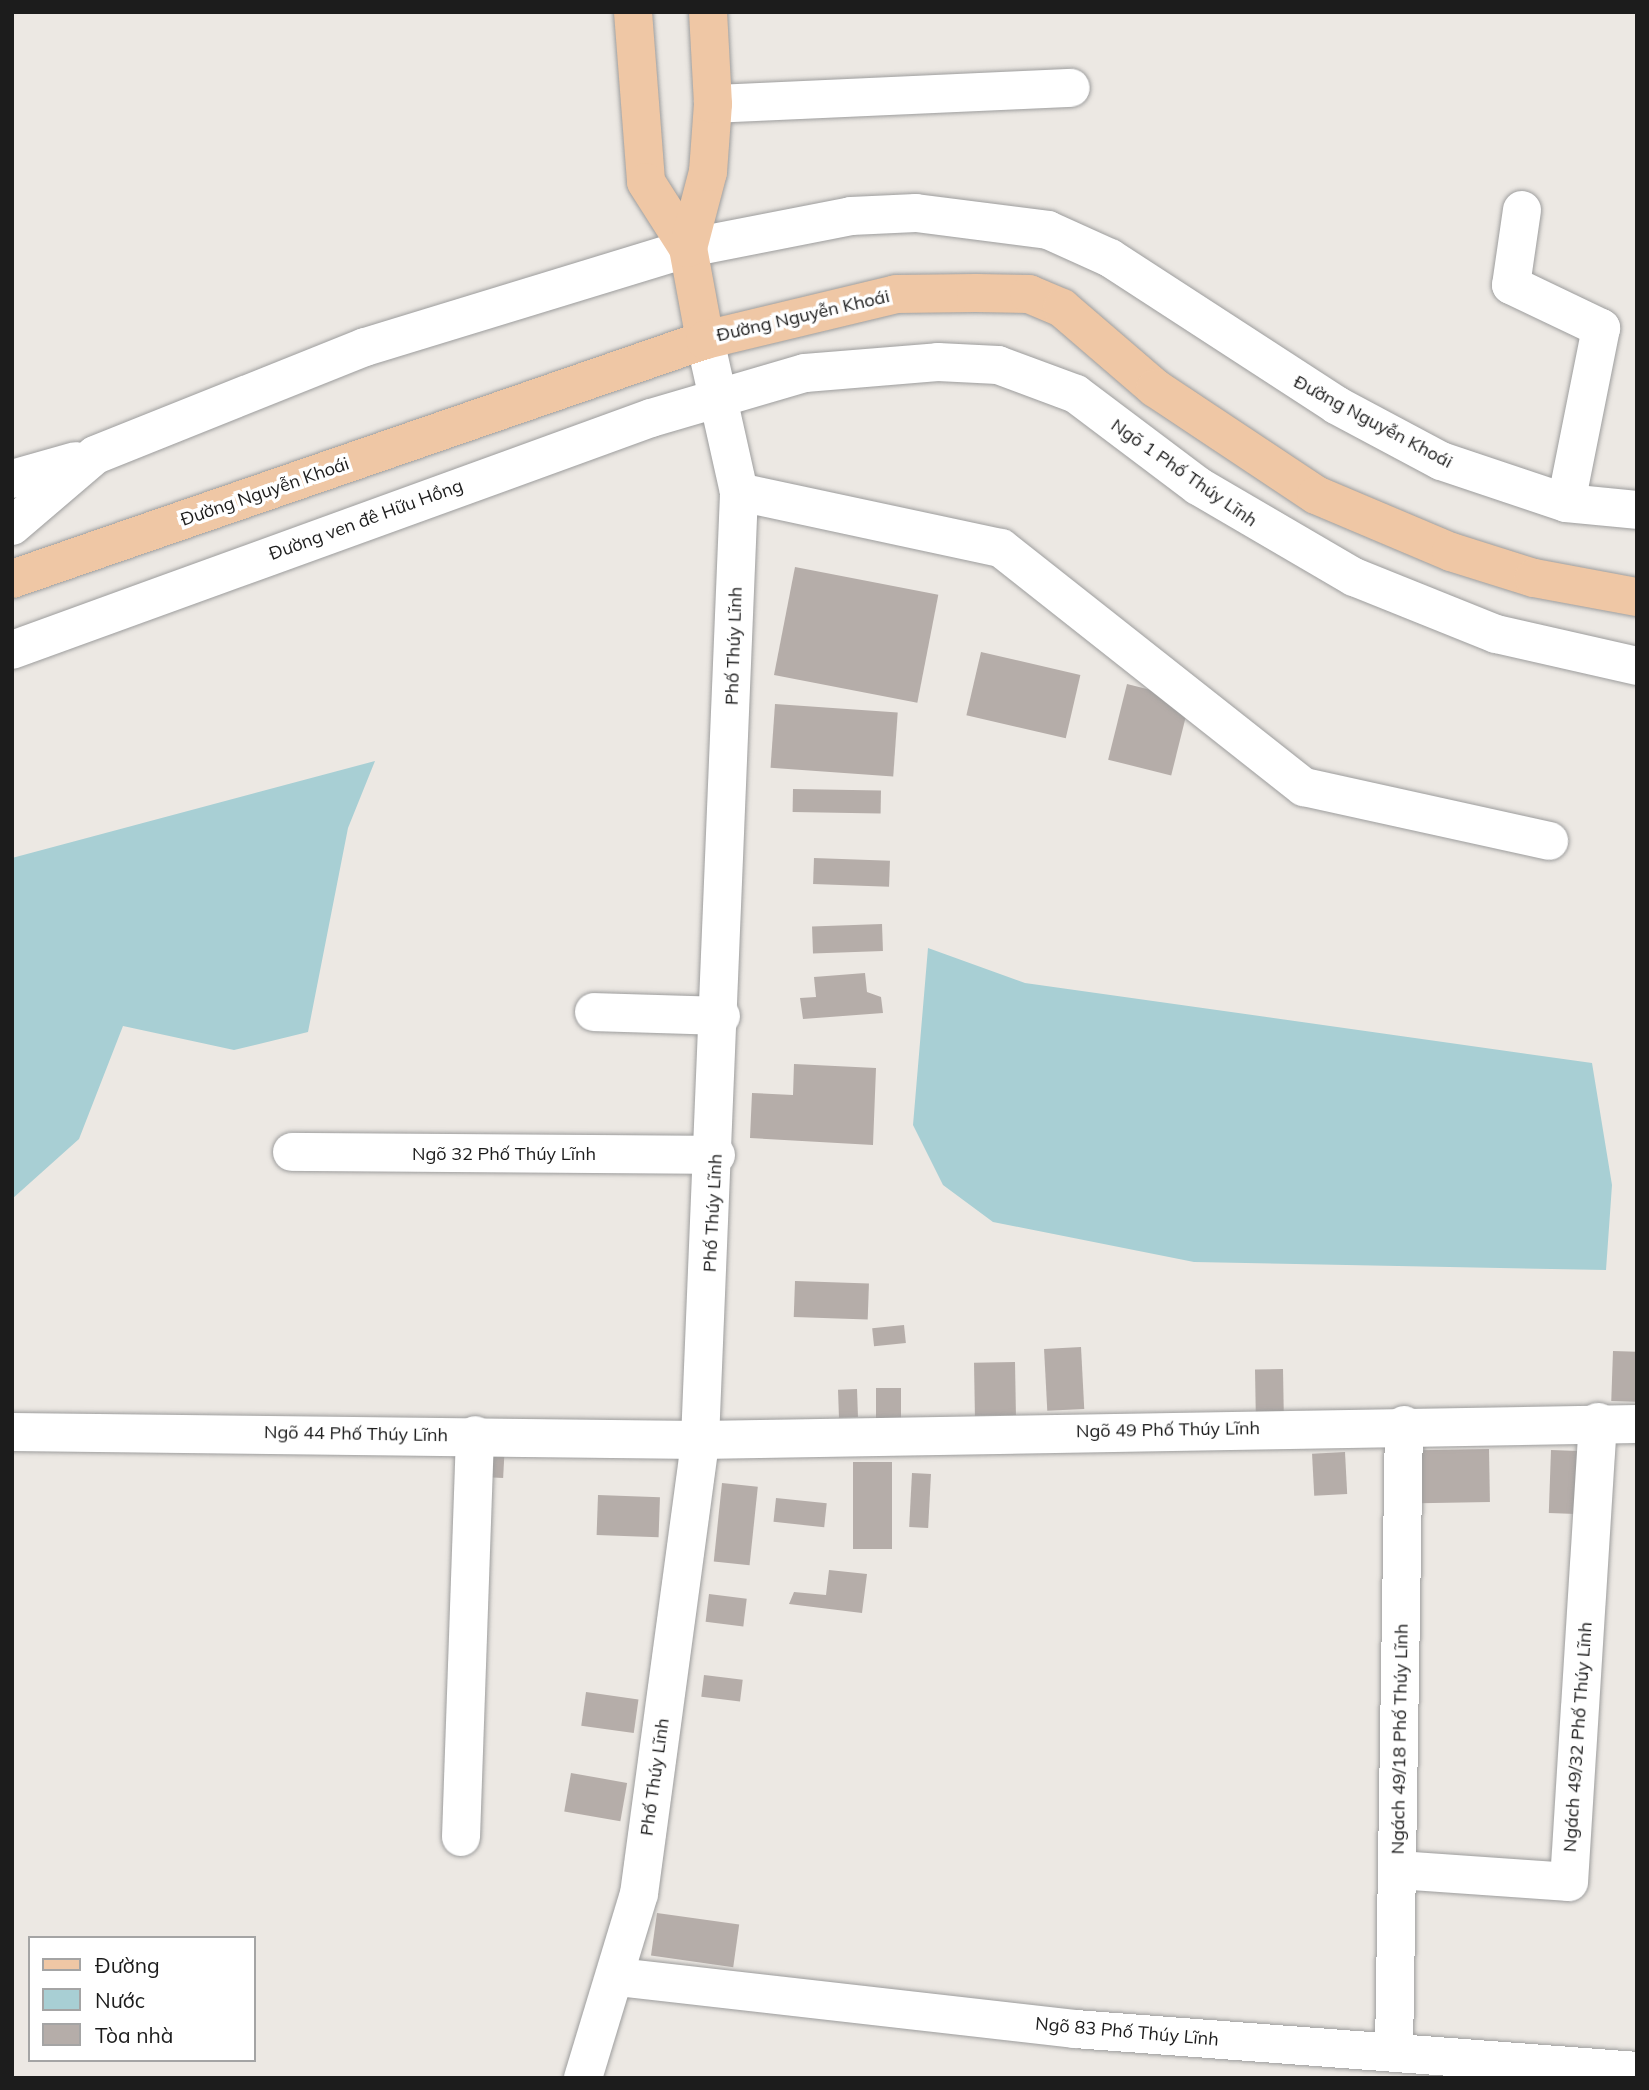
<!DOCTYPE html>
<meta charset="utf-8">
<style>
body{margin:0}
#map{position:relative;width:1649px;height:2090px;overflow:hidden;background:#ece8e3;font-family:Mulish,sans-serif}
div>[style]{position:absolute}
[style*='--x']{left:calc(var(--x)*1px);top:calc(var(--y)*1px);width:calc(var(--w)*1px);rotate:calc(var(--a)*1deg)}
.water>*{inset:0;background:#a8cfd4}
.building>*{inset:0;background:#b5ada9;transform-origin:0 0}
.roads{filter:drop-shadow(0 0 2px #9d9d9d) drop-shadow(0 0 2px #9d9d9d)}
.minor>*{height:38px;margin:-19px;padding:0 19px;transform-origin:19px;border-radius:19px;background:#fff}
.major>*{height:38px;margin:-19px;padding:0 19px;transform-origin:19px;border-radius:19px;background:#efc7a5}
span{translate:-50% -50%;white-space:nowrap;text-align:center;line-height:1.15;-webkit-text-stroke:7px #fff;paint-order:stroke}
.street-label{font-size:18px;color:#1c1c1c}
.frame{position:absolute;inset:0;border:14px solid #1c1c1c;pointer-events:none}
.legend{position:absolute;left:28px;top:1936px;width:228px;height:126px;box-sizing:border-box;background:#fff;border:2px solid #a4a4a4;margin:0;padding:9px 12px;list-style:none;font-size:21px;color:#1c1c1c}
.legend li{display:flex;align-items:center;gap:14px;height:35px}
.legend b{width:35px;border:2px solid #a4a4a4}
</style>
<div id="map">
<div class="water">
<div style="clip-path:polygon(375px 761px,348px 828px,308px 1032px,234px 1050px,123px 1026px,79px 1139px,12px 1199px,12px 858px)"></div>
<div style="clip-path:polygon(928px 948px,1025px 983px,1592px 1063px,1612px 1185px,1606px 1270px,1194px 1262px,993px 1222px,943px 1185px,913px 1125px)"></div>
</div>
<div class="building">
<div style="left:795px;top:567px;width:146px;height:110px;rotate:11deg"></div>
<div style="left:981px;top:652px;width:102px;height:65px;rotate:13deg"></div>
<div style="left:1127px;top:684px;width:65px;height:78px;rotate:14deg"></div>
<div style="left:775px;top:704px;width:123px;height:64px;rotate:4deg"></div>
<div style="left:793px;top:789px;width:88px;height:23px;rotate:1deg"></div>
<div style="left:814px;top:858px;width:76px;height:26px;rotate:2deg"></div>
<div style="left:882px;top:924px;width:27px;height:70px;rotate:88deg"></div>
<div style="clip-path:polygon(865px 973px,867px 992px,881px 997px,883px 1013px,803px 1019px,800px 998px,816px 997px,814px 977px)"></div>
<div style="clip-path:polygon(794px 1064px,876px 1068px,873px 1145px,750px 1138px,752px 1093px,793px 1095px)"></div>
<div style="left:795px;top:1281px;width:74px;height:36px;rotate:2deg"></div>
<div style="left:904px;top:1325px;width:18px;height:32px;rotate:84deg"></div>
<div style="left:1081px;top:1347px;width:62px;height:37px;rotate:87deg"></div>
<div style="left:1613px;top:1351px;width:24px;height:50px;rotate:2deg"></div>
<div style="left:1015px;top:1362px;width:53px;height:41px;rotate:89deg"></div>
<div style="left:1283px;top:1369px;width:43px;height:28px;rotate:89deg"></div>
<div style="left:876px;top:1388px;width:25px;height:33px"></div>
<div style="left:857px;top:1389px;width:28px;height:19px;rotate:88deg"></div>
<div style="left:484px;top:1442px;width:21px;height:35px;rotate:3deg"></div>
<div style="left:1489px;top:1449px;width:53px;height:71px;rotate:89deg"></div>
<div style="left:1551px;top:1450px;width:34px;height:63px;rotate:2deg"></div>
<div style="left:1345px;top:1452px;width:42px;height:33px;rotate:87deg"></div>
<div style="left:853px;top:1462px;width:39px;height:87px"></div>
<div style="left:912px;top:1473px;width:19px;height:54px;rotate:3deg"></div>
<div style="left:722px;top:1483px;width:36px;height:79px;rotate:6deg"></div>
<div style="left:598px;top:1495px;width:62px;height:40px;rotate:2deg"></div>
<div style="left:776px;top:1498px;width:51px;height:24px;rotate:6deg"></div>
<div style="clip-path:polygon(829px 1570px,867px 1574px,862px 1613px,789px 1604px,794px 1592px,826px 1595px)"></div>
<div style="left:709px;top:1594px;width:38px;height:28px;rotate:7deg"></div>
<div style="left:704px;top:1675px;width:39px;height:22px;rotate:7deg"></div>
<div style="left:586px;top:1692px;width:53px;height:34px;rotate:8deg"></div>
<div style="left:571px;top:1773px;width:57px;height:39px;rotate:10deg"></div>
<div style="left:657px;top:1913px;width:83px;height:43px;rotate:8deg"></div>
</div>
<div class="roads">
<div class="minor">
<div style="--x:713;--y:104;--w:358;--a:-2.6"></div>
<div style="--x:1522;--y:210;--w:76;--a:98.3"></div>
<div style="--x:1511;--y:285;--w:100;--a:25.5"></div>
<div style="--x:1601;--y:328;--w:178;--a:101.3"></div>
<div style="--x:12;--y:479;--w:66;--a:-15.7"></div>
<div style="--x:739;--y:492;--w:268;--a:12.1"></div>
<div style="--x:1001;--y:548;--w:386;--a:38.3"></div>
<div style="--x:1304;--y:787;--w:251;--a:12.4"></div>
<div style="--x:12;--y:526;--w:109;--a:-40.5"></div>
<div style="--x:95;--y:455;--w:291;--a:-21.8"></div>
<div style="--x:365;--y:347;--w:338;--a:-17"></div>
<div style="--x:688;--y:248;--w:166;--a:-11.1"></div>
<div style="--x:851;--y:216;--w:65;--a:-2.6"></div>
<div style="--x:916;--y:213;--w:133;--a:7.3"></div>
<div style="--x:1048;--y:230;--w:68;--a:24.3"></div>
<div style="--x:1110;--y:258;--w:270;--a:33"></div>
<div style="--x:1336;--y:405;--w:119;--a:28.1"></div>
<div style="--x:1441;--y:461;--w:132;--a:18.6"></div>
<div style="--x:1566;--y:503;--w:71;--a:5.6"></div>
<div style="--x:12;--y:650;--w:680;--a:-19.95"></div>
<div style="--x:651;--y:418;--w:160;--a:-16.3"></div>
<div style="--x:805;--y:373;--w:133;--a:-4.7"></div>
<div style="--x:938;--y:362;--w:60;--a:2.9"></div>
<div style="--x:998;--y:365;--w:83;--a:20.4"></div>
<div style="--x:1076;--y:394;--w:153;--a:37"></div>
<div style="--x:1198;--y:486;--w:181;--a:30.3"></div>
<div style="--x:1354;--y:577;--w:153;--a:21.9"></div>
<div style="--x:1496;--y:634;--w:145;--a:12.8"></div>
<div style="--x:594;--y:1012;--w:127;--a:1.8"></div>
<div style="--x:292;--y:1152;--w:424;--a:0.4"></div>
<div style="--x:12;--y:1432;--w:688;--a:0.67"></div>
<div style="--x:700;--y:1440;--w:937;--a:-0.98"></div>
<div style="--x:461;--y:1837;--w:402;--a:-88"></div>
<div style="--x:1399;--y:1870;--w:170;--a:4"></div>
<div style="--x:1569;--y:1882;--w:461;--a:-86.4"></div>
<div style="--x:618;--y:1977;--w:460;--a:6.5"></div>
<div style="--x:1075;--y:2029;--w:564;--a:4.27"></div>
<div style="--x:1394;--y:2052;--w:627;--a:-89.09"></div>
<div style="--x:583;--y:2078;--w:192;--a:-73.1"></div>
<div style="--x:639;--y:1894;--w:458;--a:-82.3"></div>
<div style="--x:700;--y:1440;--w:949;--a:-87.64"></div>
<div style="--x:739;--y:492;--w:156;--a:-102.6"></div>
</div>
<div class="major">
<div style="--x:633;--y:12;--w:170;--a:85.6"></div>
<div style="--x:646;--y:182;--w:78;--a:57.5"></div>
<div style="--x:688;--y:248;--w:94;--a:79.5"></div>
<div style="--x:688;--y:248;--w:79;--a:-75.3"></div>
<div style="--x:708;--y:172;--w:68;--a:-85.8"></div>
<div style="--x:713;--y:104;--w:92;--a:-93.1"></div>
<div style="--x:12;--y:579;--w:733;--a:-19.03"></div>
<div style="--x:705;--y:340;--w:196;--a:-13.5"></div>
<div style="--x:896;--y:294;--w:80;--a:-0.7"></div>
<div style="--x:976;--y:293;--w:53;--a:1.1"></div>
<div style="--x:1029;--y:294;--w:36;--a:23"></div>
<div style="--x:1062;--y:308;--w:123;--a:40.7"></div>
<div style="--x:1155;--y:388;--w:193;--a:33.6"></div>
<div style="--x:1316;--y:495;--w:147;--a:22.9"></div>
<div style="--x:1451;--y:552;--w:87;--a:17.4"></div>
<div style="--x:1534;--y:578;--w:105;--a:10.5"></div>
</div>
</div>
<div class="street-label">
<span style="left:803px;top:316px;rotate:-13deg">Đường Nguyễn Khoái</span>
<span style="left:1373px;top:422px;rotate:28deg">Đường Nguyễn Khoái</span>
<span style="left:1184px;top:473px;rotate:35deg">Ngõ 1 Phố Thúy Lĩnh</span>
<span style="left:265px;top:492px;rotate:-19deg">Đường Nguyễn Khoái</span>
<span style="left:366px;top:520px;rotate:-20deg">Đường ven đê Hữu Hồng</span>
<span style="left:734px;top:646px;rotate:-88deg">Phố Thúy Lĩnh</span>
<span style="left:504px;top:1154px">Ngõ 32 Phố Thúy Lĩnh</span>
<span style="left:713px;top:1213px;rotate:-87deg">Phố Thúy Lĩnh</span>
<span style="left:1168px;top:1430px;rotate:-1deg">Ngõ 49 Phố Thúy Lĩnh</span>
<span style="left:356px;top:1434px;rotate:1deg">Ngõ 44 Phố Thúy Lĩnh</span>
<span style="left:1578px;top:1737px;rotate:-86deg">Ngách 49/32 Phố Thúy Lĩnh</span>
<span style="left:1400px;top:1739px;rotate:-89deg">Ngách 49/18 Phố Thúy Lĩnh</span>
<span style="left:655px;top:1777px;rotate:-82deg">Phố Thúy Lĩnh</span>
<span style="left:1127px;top:2032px;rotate:5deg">Ngõ 83 Phố Thúy Lĩnh</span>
</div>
<div class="frame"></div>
<ul class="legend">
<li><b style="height:9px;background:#efc7a5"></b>Đường</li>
<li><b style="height:19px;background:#a8cfd4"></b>Nước</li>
<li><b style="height:19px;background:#b5ada9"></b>Tòa nhà</li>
</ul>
</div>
